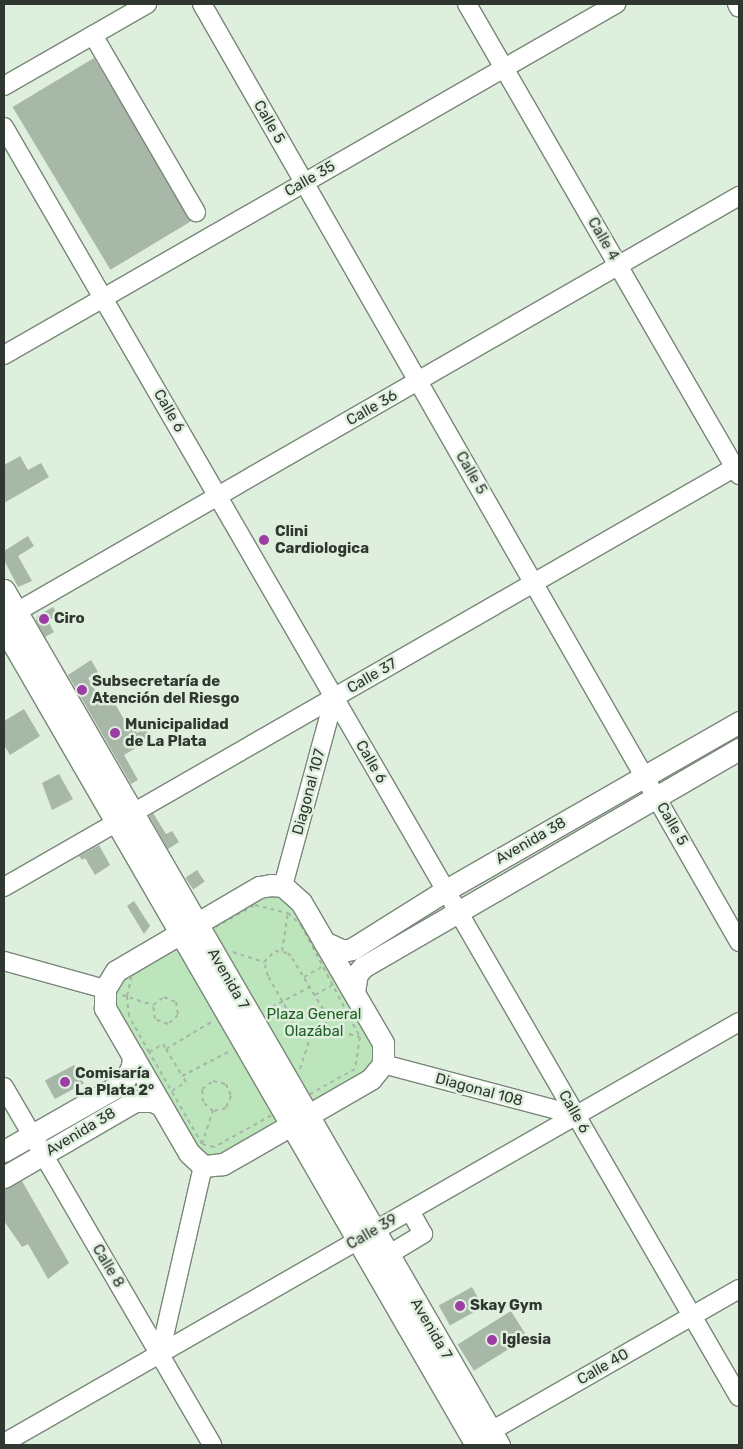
<!DOCTYPE html>
<meta charset="utf-8">
<style>
body{margin:0}
#map{position:relative;width:743px;height:1449px;overflow:hidden;background:#dfefde;font-family:Rubik,sans-serif}
div>[style]{position:absolute}
[style*='--x']{left:calc(var(--x)*1px);top:calc(var(--y)*1px);width:calc(var(--w)*1px);rotate:calc(var(--a)*1deg)}
.green>*{inset:0;background:#bce5bc}
.building>*{inset:0;background:#a8b8a8;transform-origin:0 0}
.path>*{height:2px;margin-top:-1px;transform-origin:0;background:repeating-linear-gradient(90deg,#a7b4a6 0 4px,transparent 0 8px)}
.roads{filter:drop-shadow(1px 0 #788778) drop-shadow(-1px 0 #788778) drop-shadow(0 1px #788778) drop-shadow(0 -1px #788778)}
.minor>*{height:18px;margin:-9px;padding:0 9px;transform-origin:9px;border-radius:9px;background:#fff}
.major>*{height:21px;margin:-10.5px;padding:0 10.5px;transform-origin:10.5px;border-radius:10.5px;background:#fff}
.dots>*{width:14px;height:14px;translate:-50% -50%;box-sizing:border-box;border:2px solid #dfefde;border-radius:50%}
span{translate:-50% -50%;white-space:nowrap;text-align:center;line-height:1.15;-webkit-text-stroke:5px #dfefde;paint-order:stroke}
.street-label{font-size:15px;color:#303630}
.poi-label{font-size:15px;color:#303630;font-weight:700}
.left{translate:0 -50%;text-align:left}
.park-label{font-size:15px;color:#206025}
.frame{position:absolute;inset:0;border:5px solid #303630;pointer-events:none}
</style>
<div id="map">
<div class="green">
<i style="clip-path:polygon(264px 888px,293px 896px,379px 1043px,372px 1070px,320px 1102px,304px 1097px,210px 933px,214px 918px)"></i>
<i style="clip-path:polygon(167px 944px,183px 949px,277px 1113px,276px 1122px,221px 1157px,196px 1154px,111px 1006px,120px 971px)"></i>
</div>
<div class="building">
<i style="left:94px;top:58px;width:190px;height:95px;rotate:59deg"></i>
<i style="clip-path:polygon(20px 456px,28px 470px,41px 463px,49px 477px,4px 503px,4px 465px)"></i>
<i style="clip-path:polygon(28px 536px,34px 546px,18px 556px,32px 581px,18px 587px,4px 560px,4px 551px)"></i>
<i style="clip-path:polygon(53px 607px,58px 615px,48px 621px,54px 632px,45px 637px,36px 621px,37px 616px)"></i>
<i style="clip-path:polygon(91px 660px,98px 672px,88px 678px,102px 702px,111px 697px,125px 721px,129px 719px,137px 733px,145px 728px,151px 739px,124px 755px,138px 780px,131px 784px,68px 675px)"></i>
<i style="clip-path:polygon(24px 709px,40px 736px,10px 755px,4px 745px,4px 721px)"></i>
<i style="clip-path:polygon(59px 774px,73px 799px,52px 810px,42px 783px)"></i>
<i style="clip-path:polygon(153px 813px,166px 834px,172px 831px,179px 842px,168px 849px,149px 816px)"></i>
<i style="clip-path:polygon(99px 845px,110px 865px,95px 875px,85px 858px,82px 860px,79px 856px)"></i>
<i style="left:197px;top:870px;width:14px;height:14px;rotate:56deg"></i>
<i style="clip-path:polygon(134px 901px,150px 926px,144px 934px,127px 906px)"></i>
<i style="left:74px;top:1065px;width:21px;height:33px;rotate:62deg"></i>
<i style="clip-path:polygon(22px 1181px,69px 1263px,48px 1279px,28px 1244px,22px 1247px,4px 1221px,4px 1190px)"></i>
<i style="left:472px;top:1287px;width:23px;height:38px;rotate:61deg"></i>
<i style="left:511px;top:1311px;width:31px;height:63px;rotate:58deg"></i>
</div>
<div class="path">
<i style="--x:255;--y:905;--w:34;--a:14"></i>
<i style="--x:288;--y:913;--w:18;--a:43"></i>
<i style="--x:301;--y:925;--w:127;--a:62.2"></i>
<i style="--x:360;--y:1037;--w:32;--a:99"></i>
<i style="--x:355;--y:1069;--w:161;--a:151"></i>
<i style="--x:214;--y:1147;--w:12;--a:-166"></i>
<i style="--x:202;--y:1144;--w:106;--a:-119.9"></i>
<i style="--x:149;--y:1052;--w:41;--a:-119.1"></i>
<i style="--x:129;--y:1016;--w:20;--a:-96"></i>
<i style="--x:127;--y:996;--w:23;--a:-77"></i>
<i style="--x:132;--y:974;--w:141;--a:-29.3"></i>
<i style="--x:275;--y:951;--w:13;--a:9"></i>
<i style="--x:288;--y:953;--w:6;--a:51"></i>
<i style="--x:292;--y:958;--w:66;--a:58.7"></i>
<i style="--x:326;--y:1014;--w:14;--a:90"></i>
<i style="--x:326;--y:1028;--w:10;--a:135"></i>
<i style="--x:319;--y:1035;--w:9;--a:167"></i>
<i style="--x:310;--y:1037;--w:14;--a:-146"></i>
<i style="--x:298;--y:1029;--w:61;--a:-119.5"></i>
<i style="--x:268;--y:976;--w:15;--a:-106"></i>
<i style="--x:264;--y:962;--w:16;--a:-45"></i>
<i style="--x:282;--y:951;--w:38;--a:-81"></i>
<i style="--x:233;--y:952;--w:33;--a:18"></i>
<i style="--x:304;--y:977;--w:20;--a:-30"></i>
<i style="--x:122;--y:995;--w:33;--a:18"></i>
<i style="--x:315;--y:995;--w:20;--a:-30"></i>
<i style="--x:164;--y:997;--w:13;--a:23"></i>
<i style="--x:176;--y:1002;--w:13;--a:81"></i>
<i style="--x:178;--y:1015;--w:13;--a:138"></i>
<i style="--x:168;--y:1024;--w:14;--a:-159"></i>
<i style="--x:155;--y:1019;--w:14;--a:-98"></i>
<i style="--x:153;--y:1005;--w:14;--a:-36"></i>
<i style="--x:265;--y:1011;--w:50;--a:-28.6"></i>
<i style="--x:326;--y:1028;--w:35;--a:15"></i>
<i style="--x:166;--y:1049;--w:31;--a:59"></i>
<i style="--x:149;--y:1052;--w:16;--a:-30"></i>
<i style="--x:163;--y:1044;--w:6;--a:59"></i>
<i style="--x:166;--y:1049;--w:55;--a:-30.8"></i>
<i style="--x:300;--y:1069;--w:33;--a:-72"></i>
<i style="--x:213;--y:1081;--w:13;--a:13"></i>
<i style="--x:226;--y:1084;--w:13;--a:67"></i>
<i style="--x:231;--y:1096;--w:13;--a:113"></i>
<i style="--x:226;--y:1108;--w:13;--a:167"></i>
<i style="--x:213;--y:1111;--w:13;--a:-138"></i>
<i style="--x:203;--y:1102;--w:13;--a:-94"></i>
<i style="--x:202;--y:1089;--w:14;--a:-36"></i>
<i style="--x:172;--y:1091;--w:17;--a:-33"></i>
<i style="--x:186;--y:1082;--w:7;--a:-124"></i>
<i style="--x:182;--y:1076;--w:54;--a:-27.5"></i>
<i style="--x:202;--y:1144;--w:35;--a:-72"></i>
</div>
<div class="roads">
<div class="minor">
<i style="--x:202;--y:4;--w:1081;--a:60.21"></i>
<i style="--x:467;--y:4;--w:544;--a:59.99"></i>
<i style="--x:737;--y:4;--w:4;--a:63"></i>
<i style="--x:93;--y:35;--w:205;--a:59.8"></i>
<i style="--x:4;--y:86;--w:165;--a:-29.8"></i>
<i style="--x:4;--y:127;--w:1467;--a:59.94"></i>
<i style="--x:4;--y:355;--w:706;--a:-29.84"></i>
<i style="--x:6;--y:618;--w:846;--a:-29.93"></i>
<i style="--x:283;--y:886;--w:195;--a:-74.8"></i>
<i style="--x:4;--y:887;--w:848;--a:-29.86"></i>
<i style="--x:4;--y:961;--w:105;--a:15.5"></i>
<i style="--x:383;--y:1064;--w:200;--a:14.8"></i>
<i style="--x:4;--y:1087;--w:414;--a:59.8"></i>
<i style="--x:388;--y:1255;--w:41;--a:-31"></i>
<i style="--x:423;--y:1234;--w:26;--a:-119"></i>
<i style="--x:160;--y:1354;--w:193;--a:-77.1"></i>
<i style="--x:479;--y:1438;--w:300;--a:-29.8"></i>
<i style="--x:4;--y:1443;--w:847;--a:-29.8"></i>
</div>
<div class="major">
<i style="--x:4;--y:590;--w:988;--a:59.93"></i>
<i style="--x:4;--y:628;--w:944;--a:59.98"></i>
<i style="--x:271;--y:885;--w:12;--a:5"></i>
<i style="--x:283;--y:886;--w:24;--a:42"></i>
<i style="--x:301;--y:902;--w:163;--a:59.8"></i>
<i style="--x:383;--y:1043;--w:21;--a:90"></i>
<i style="--x:383;--y:1064;--w:19;--a:129"></i>
<i style="--x:371;--y:1079;--w:171;--a:150.1"></i>
<i style="--x:223;--y:1164;--w:20;--a:174"></i>
<i style="--x:203;--y:1166;--w:19;--a:-137"></i>
<i style="--x:189;--y:1153;--w:168;--a:-120.1"></i>
<i style="--x:105;--y:1008;--w:19;--a:-90"></i>
<i style="--x:105;--y:989;--w:21;--a:-59"></i>
<i style="--x:116;--y:971;--w:166;--a:-30.4"></i>
<i style="--x:259;--y:887;--w:12;--a:-9"></i>
<i style="--x:324;--y:942;--w:21;--a:25"></i>
<i style="--x:343;--y:951;--w:9;--a:-13"></i>
<i style="--x:352;--y:949;--w:111;--a:-32.1"></i>
<i style="--x:446;--y:890;--w:338;--a:-29.8"></i>
<i style="--x:354;--y:992;--w:18;--a:-81"></i>
<i style="--x:357;--y:974;--w:9;--a:-49"></i>
<i style="--x:363;--y:967;--w:435;--a:-30.1"></i>
<i style="--x:4;--y:1151;--w:137;--a:-29.7"></i>
<i style="--x:123;--y:1083;--w:18;--a:-61"></i>
<i style="--x:132;--y:1067;--w:11;--a:-85"></i>
<i style="--x:4;--y:1177;--w:151;--a:-30.1"></i>
<i style="--x:135;--y:1101;--w:17;--a:0"></i>
<i style="--x:152;--y:1101;--w:10;--a:24"></i>
</div>
</div>
<div class="dots">
<i style="left:264px;top:540px;background:#9c3ca4"></i>
<i style="left:44px;top:619px;background:#9c3ca4"></i>
<i style="left:82px;top:690px;background:#9c3ca4"></i>
<i style="left:115px;top:733px;background:#9c3ca4"></i>
<i style="left:65px;top:1082px;background:#9c3ca4"></i>
<i style="left:460px;top:1306px;background:#9c3ca4"></i>
<i style="left:492px;top:1340px;background:#9c3ca4"></i>
</div>
<div class="street-label">
<span style="left:269px;top:122px;rotate:60deg">Calle 5</span>
<span style="left:310px;top:179px;rotate:-30deg">Calle 35</span>
<span style="left:603px;top:239px;rotate:60deg">Calle 4</span>
<span style="left:372px;top:408px;rotate:-30deg">Calle 36</span>
<span style="left:169px;top:411px;rotate:60deg">Calle 6</span>
<span style="left:471px;top:473px;rotate:60deg">Calle 5</span>
<span style="left:372px;top:676px;rotate:-30deg">Calle 37</span>
<span style="left:371px;top:762px;rotate:60deg">Calle 6</span>
<span style="left:309px;top:792px;rotate:-75deg">Diagonal 107</span>
<span style="left:672px;top:824px;rotate:60deg">Calle 5</span>
<span style="left:531px;top:841px;rotate:-30deg">Avenida 38</span>
<span style="left:228px;top:979px;rotate:60deg">Avenida 7</span>
<span style="left:479px;top:1090px;rotate:15deg">Diagonal 108</span>
<span style="left:574px;top:1112px;rotate:60deg">Calle 6</span>
<span style="left:81px;top:1132px;rotate:-31deg">Avenida 38</span>
<span style="left:372px;top:1232px;rotate:-30deg">Calle 39</span>
<span style="left:108px;top:1266px;rotate:59deg">Calle 8</span>
<span style="left:431px;top:1329px;rotate:60deg">Avenida 7</span>
<span style="left:603px;top:1367px;rotate:-30deg">Calle 40</span>
</div>
<div class="poi-label">
<span class="left" style="left:275px;top:540px">Clini<br>Cardiologica</span>
<span class="left" style="left:54px;top:619px">Ciro</span>
<span class="left" style="left:92px;top:690px">Subsecretaría de<br>Atención del Riesgo</span>
<span class="left" style="left:125px;top:733px">Municipalidad<br>de La Plata</span>
<span class="left" style="left:75px;top:1082px">Comisaría<br>La Plata 2°</span>
<span class="left" style="left:470px;top:1306px">Skay Gym</span>
<span class="left" style="left:502px;top:1340px">Iglesia</span>
</div>
<div class="park-label">
<span style="left:314px;top:1023px">Plaza General<br>Olazábal</span>
</div>
<div class="frame"></div>
</div>
